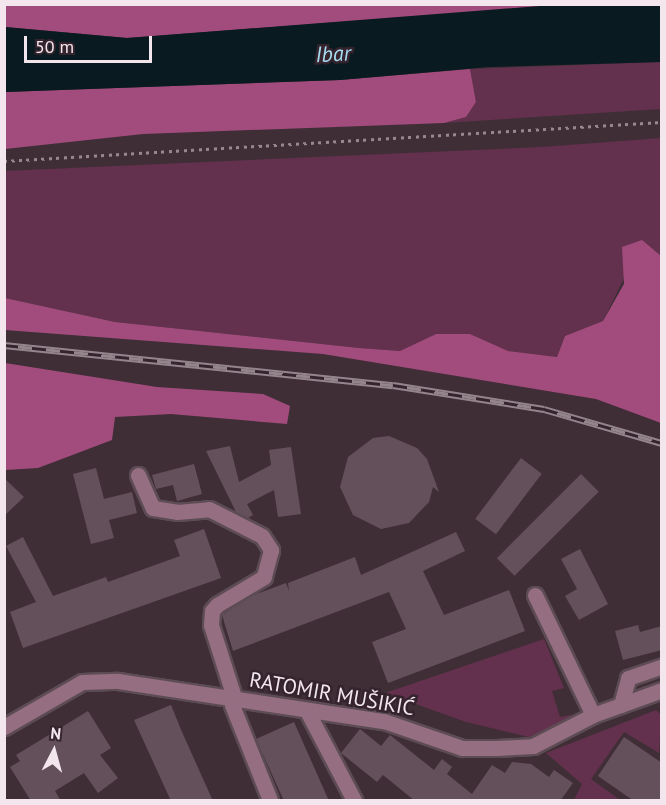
<!DOCTYPE html>
<meta charset="utf-8">
<style>
body{margin:0}
#map{position:relative;width:666px;height:805px;overflow:hidden;background:#402e37;font-family:"PT Sans",sans-serif}
div>[style]{position:absolute}
[style*='--x']{left:calc(var(--x)*1px);top:calc(var(--y)*1px);width:calc(var(--w)*1px);rotate:calc(var(--a)*1deg)}
.green>*{inset:0;background:#63314d}
.forest>*{inset:0;background:#a24c7d}
.water>*{inset:0;background:#091a20}
.building>*{inset:0;background:#64505a;transform-origin:0 0}
.path>*{height:3px;margin-top:-1.5px;transform-origin:0;background:repeating-linear-gradient(90deg,#97888f 0 3px,transparent 0 7.5px)}
.roads{filter:drop-shadow(2px 0 #5d4c54) drop-shadow(-2px 0 #5d4c54) drop-shadow(0 2px #5d4c54) drop-shadow(0 -2px #5d4c54)}
.minor>*{height:15px;margin:-7.5px;padding:0 7.5px;transform-origin:7.5px;border-radius:7.5px;background:#956e82}
.rail>*{height:7px;margin-top:-3.5px;transform-origin:0;background:repeating-linear-gradient(90deg,#35242d 0 14px,#94858d 0 28px);box-sizing:border-box;border-block:2px solid #94858d}
span{translate:-50% -50%;white-space:nowrap;text-align:center;line-height:1.15;-webkit-text-stroke:5px #35242d;paint-order:stroke}
.street-label{font-size:21px;color:#f3e7ed}
.water-label{font-size:22px;color:#a6ddf1;font-style:italic}
.frame{position:absolute;inset:0;border:6px solid #f3e7ed;pointer-events:none}
.north{position:absolute;left:24px;top:721px;width:60px;height:60px;-webkit-text-stroke:4px #35242d;paint-order:stroke;rotate:6deg;font-size:16px;font-weight:700;line-height:24px;text-align:center;color:#f3e7ed}
.north::after{content:'';display:block;margin:auto;width:21px;height:27px;background:#f3e7ed;clip-path:polygon(50% 0,100% 100%,50% 72%,0 100%)}
.scale{position:absolute;left:24px;top:36px;width:128px;height:27px;box-sizing:border-box;border:3px solid #f3e7ed;border-top:0;padding-left:8px;font-size:18px;line-height:21px;white-space:nowrap;color:#f3e7ed;-webkit-text-stroke:4px #35242d;paint-order:stroke}
</style>
<div id="map">
<div class="green">
<i style="clip-path:polygon(661px 62px,661px 109px,444px 123px,466px 117px,476px 102px,470px 69px)"></i>
<i style="clip-path:polygon(661px 138px,661px 256px,642px 241px,603px 321px,565px 336px,557px 357px,507px 351px,470px 334px,436px 334px,400px 351px,359px 348px,115px 322px,5px 298px,4px 171px,542px 147px)"></i>
<i style="clip-path:polygon(544px 639px,564px 688px,552px 691px,560px 717px,572px 715px,575px 718px,529px 737px,466px 722px,385px 693px)"></i>
<i style="clip-path:polygon(656px 710px,661px 715px,659px 753px,624px 732px,591px 779px,620px 800px,574px 800px,582px 784px,546px 753px)"></i>
</div>
<div class="forest">
<i style="clip-path:polygon(4px 5px,565px 5px,127px 38px,5px 27px)"></i>
<i style="clip-path:polygon(470px 69px,476px 102px,466px 117px,444px 123px,143px 134px,5px 149px,5px 92px,340px 80px)"></i>
<i style="clip-path:polygon(642px 240px,661px 256px,661px 423px,596px 399px,323px 354px,5px 330px,5px 298px,115px 322px,359px 348px,400px 351px,436px 334px,470px 334px,508px 351px,557px 357px,565px 336px,603px 321px,624px 284px,622px 247px)"></i>
<i style="clip-path:polygon(5px 363px,157px 387px,263px 394px,290px 406px,287px 424px,171px 414px,115px 417px,112px 440px,38px 468px,5px 470px)"></i>
</div>
<div class="water">
<i style="clip-path:polygon(565px 4px,661px 5px,661px 62px,489px 67px,340px 80px,5px 92px,5px 27px,127px 38px)"></i>
</div>
<div class="building">
<i style="clip-path:polygon(389px 436px,417px 448px,427px 459px,439px 492px,433px 487px,429px 502px,409px 523px,381px 529px,353px 515px,340px 487px,348px 457px,373px 438px)"></i>
<i style="clip-path:polygon(230px 446px,239px 482px,271px 465px,269px 450px,291px 447px,301px 514px,278px 517px,274px 490px,247px 504px,253px 515px,248px 518px,236px 512px,206px 451px)"></i>
<i style="left:521px;top:458px;width:26px;height:76px;rotate:37deg"></i>
<i style="clip-path:polygon(194px 464px,202px 494px,177px 501px,173px 485px,156px 489px,152px 475px)"></i>
<i style="clip-path:polygon(96px 468px,104px 499px,132px 492px,137px 513px,109px 520px,114px 538px,91px 544px,73px 474px)"></i>
<i style="left:581px;top:474px;width:25px;height:119px;rotate:45deg"></i>
<i style="clip-path:polygon(4px 478px,24px 497px,4px 516px)"></i>
<i style="clip-path:polygon(204px 529px,221px 578px,23px 648px,10px 612px,36px 602px,6px 546px,23px 537px,53px 596px,106px 577px,108px 582px,180px 556px,174px 540px)"></i>
<i style="clip-path:polygon(456px 532px,465px 551px,423px 571px,444px 615px,509px 590px,525px 631px,388px 683px,372px 642px,406px 629px,389px 592px,233px 651px,222px 615px,249px 597px,286px 583px,289px 591px,288px 583px,355px 557px,361px 575px)"></i>
<i style="clip-path:polygon(580px 549px,608px 604px,579px 620px,565px 596px,577px 589px,561px 559px)"></i>
<i style="clip-path:polygon(638px 625px,640px 632px,662px 626px,662px 650px,623px 660px,615px 631px)"></i>
<i style="clip-path:polygon(171px 705px,182px 732px,213px 801px,171px 801px,134px 720px)"></i>
<i style="clip-path:polygon(88px 711px,111px 748px,100px 755px,118px 778px,98px 793px,84px 773px,55px 791px,61px 801px,31px 801px,10px 767px,20px 761px,16px 755px)"></i>
<i style="clip-path:polygon(294px 722px,329px 801px,284px 801px,256px 739px)"></i>
<i style="clip-path:polygon(360px 729px,381px 746px,390px 735px,434px 770px,442px 759px,452px 767px,447px 774px,472px 794px,492px 765px,505px 773px,512px 762px,531px 764px,549px 777px,554px 770px,573px 783px,560px 801px,415px 801px,383px 775px,377px 782px,341px 753px)"></i>
<i style="clip-path:polygon(624px 737px,662px 763px,662px 801px,634px 801px,598px 776px)"></i>
</div>
<div class="path">
<i style="--x:4;--y:161;--w:659;--a:-3.39"></i>
</div>
<div class="roads">
<div class="minor">
<i style="--x:138;--y:475;--w:36;--a:66"></i>
<i style="--x:153;--y:508;--w:24;--a:9"></i>
<i style="--x:177;--y:512;--w:32;--a:-5"></i>
<i style="--x:209;--y:509;--w:59;--a:27"></i>
<i style="--x:262;--y:536;--w:17;--a:57"></i>
<i style="--x:271;--y:550;--w:28;--a:105"></i>
<i style="--x:264;--y:577;--w:55;--a:149.2"></i>
<i style="--x:217;--y:605;--w:8;--a:130"></i>
<i style="--x:212;--y:611;--w:14;--a:94"></i>
<i style="--x:211;--y:625;--w:76;--a:72.3"></i>
<i style="--x:234;--y:697;--w:8;--a:104"></i>
<i style="--x:232;--y:705;--w:102;--a:68.2"></i>
<i style="--x:535;--y:595;--w:133;--a:64.2"></i>
<i style="--x:621;--y:705;--w:28;--a:-75"></i>
<i style="--x:628;--y:678;--w:36;--a:-19"></i>
<i style="--x:307;--y:711;--w:101;--a:62.2"></i>
<i style="--x:4;--y:727;--w:90;--a:-30"></i>
<i style="--x:82;--y:682;--w:36;--a:-2"></i>
<i style="--x:118;--y:681;--w:269;--a:8.6"></i>
<i style="--x:384;--y:721;--w:83;--a:19.1"></i>
<i style="--x:462;--y:748;--w:35;--a:0"></i>
<i style="--x:497;--y:748;--w:36;--a:-3"></i>
<i style="--x:533;--y:746;--w:68;--a:-27.3"></i>
<i style="--x:593;--y:715;--w:73;--a:-19.9"></i>
</div>
</div>
<div class="rail">
<i style="--x:4;--y:345;--w:391;--a:5.9"></i>
<i style="--x:393;--y:385;--w:153;--a:9"></i>
<i style="--x:544;--y:409;--w:123;--a:16.1"></i>
</div>
<div class="street-label">
<span style="left:332px;top:694px;rotate:10deg">RATOMIR MUŠIKIĆ</span>
</div>
<div class="water-label">
<span style="left:333px;top:54px;rotate:-3deg">Ibar</span>
</div>
<div class="frame"></div>
<div class="north">N</div>
<div class="scale">50 m</div>
</div>
